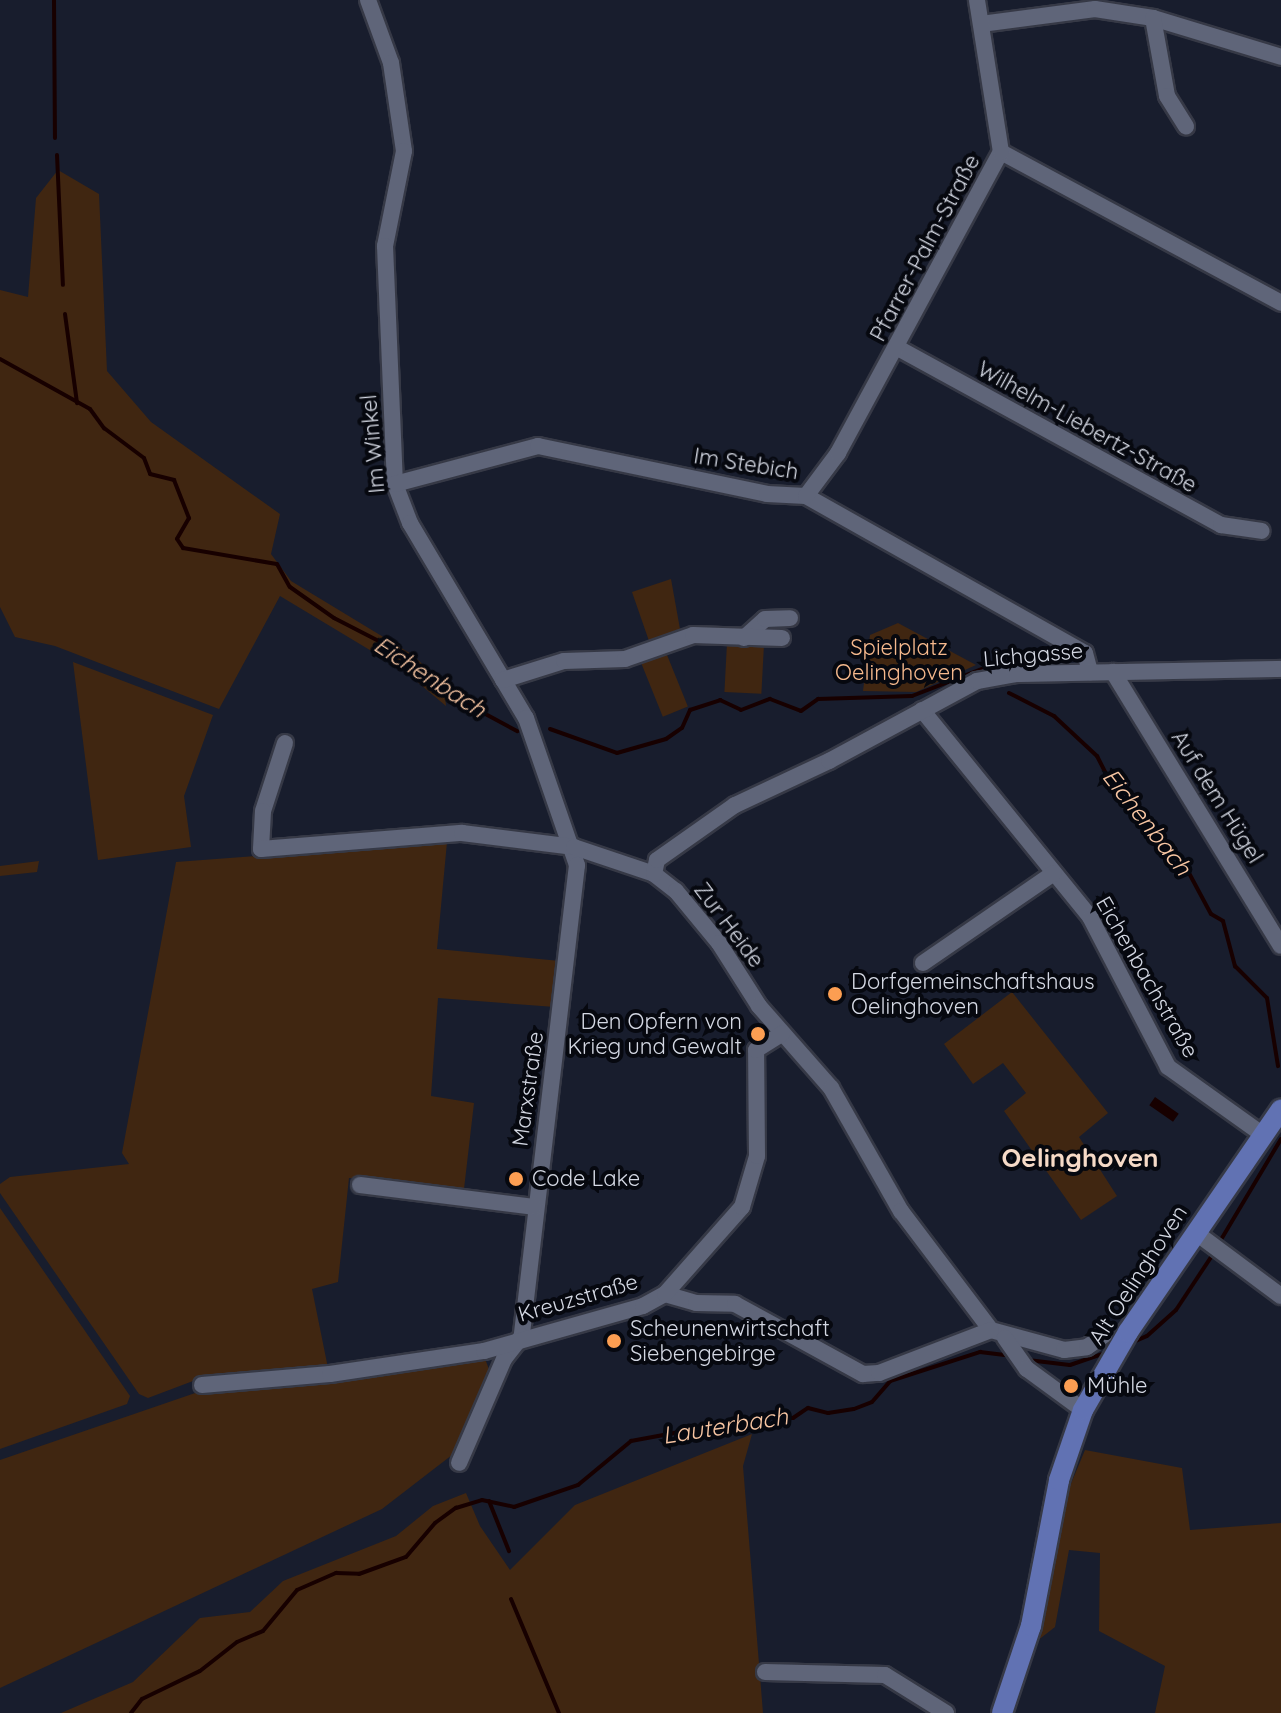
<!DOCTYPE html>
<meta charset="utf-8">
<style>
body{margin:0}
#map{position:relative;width:1281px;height:1713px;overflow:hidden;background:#181d2d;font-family:Quicksand,sans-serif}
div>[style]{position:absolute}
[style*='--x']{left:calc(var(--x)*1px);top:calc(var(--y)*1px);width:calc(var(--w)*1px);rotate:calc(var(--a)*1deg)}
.green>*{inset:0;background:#402611;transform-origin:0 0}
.water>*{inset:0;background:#170000;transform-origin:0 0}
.stream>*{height:4px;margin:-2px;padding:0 2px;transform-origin:2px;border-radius:2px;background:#170000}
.roads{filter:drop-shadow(2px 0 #363946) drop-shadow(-2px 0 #363946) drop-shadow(0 2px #363946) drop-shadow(0 -2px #363946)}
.minor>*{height:16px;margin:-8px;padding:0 8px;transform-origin:8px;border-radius:8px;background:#5f6579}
.major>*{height:20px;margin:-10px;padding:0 10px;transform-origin:10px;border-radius:10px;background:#6172b3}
.dots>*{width:22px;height:22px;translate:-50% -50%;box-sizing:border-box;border:4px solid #06080f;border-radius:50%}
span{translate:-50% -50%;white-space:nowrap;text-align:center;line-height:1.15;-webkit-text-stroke:8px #06080f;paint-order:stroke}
.street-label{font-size:22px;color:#d4d8e3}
.park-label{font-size:22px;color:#f6b98d}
.poi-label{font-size:22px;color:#d4d8e3}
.left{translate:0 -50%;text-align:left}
.right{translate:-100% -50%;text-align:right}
.water-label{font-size:24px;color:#f8c6a3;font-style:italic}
.quarter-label{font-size:26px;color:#f6dac7;font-weight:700}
</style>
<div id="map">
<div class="green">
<i style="clip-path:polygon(58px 170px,99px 194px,107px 371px,151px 422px,280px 514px,271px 554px,291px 581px,413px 655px,444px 685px,446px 706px,403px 670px,280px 596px,219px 709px,55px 646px,15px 637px,0 607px,0 290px,28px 297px,36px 198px)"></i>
<i style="clip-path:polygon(671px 579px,680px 629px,649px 641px,632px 592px)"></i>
<i style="clip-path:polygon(898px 623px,976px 665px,916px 692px,863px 691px,870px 635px)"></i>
<i style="left:727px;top:643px;width:37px;height:49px;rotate:3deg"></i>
<i style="left:665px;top:650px;width:61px;height:27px;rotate:68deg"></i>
<i style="clip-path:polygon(73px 662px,213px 715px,184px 796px,191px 847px,98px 860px)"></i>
<i style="clip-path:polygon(447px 842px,437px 949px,560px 961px,555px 1007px,438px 998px,431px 1096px,474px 1103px,464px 1189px,349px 1178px,338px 1282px,312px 1289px,329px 1373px,193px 1381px,148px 1398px,139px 1394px,0 1193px,0 1184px,10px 1177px,129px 1164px,122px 1153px,176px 862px)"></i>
<i style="clip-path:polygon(39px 861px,37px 872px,0 876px,0 866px)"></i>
<i style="clip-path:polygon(1012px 992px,1108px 1113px,1079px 1137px,1117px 1196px,1081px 1220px,1004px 1111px,1026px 1093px,1003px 1063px,973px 1084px,944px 1044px)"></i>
<i style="clip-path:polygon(0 1208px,130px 1396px,127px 1404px,0 1449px)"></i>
<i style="clip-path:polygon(484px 1356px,490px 1372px,452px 1455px,382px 1509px,0 1688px,0 1460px,204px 1390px)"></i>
<i style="clip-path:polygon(752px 1434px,743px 1466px,763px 1713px,61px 1713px,133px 1682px,200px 1618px,250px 1612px,283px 1581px,396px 1536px,433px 1506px,466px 1493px,480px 1526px,510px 1570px,575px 1505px)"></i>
<i style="clip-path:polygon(1085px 1450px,1182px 1468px,1190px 1530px,1281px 1523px,1281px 1713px,1155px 1713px,1165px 1666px,1099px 1631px,1100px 1553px,1069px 1550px,1055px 1627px,1037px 1641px,1070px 1486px)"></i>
</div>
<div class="water">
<i style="left:1155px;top:1097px;width:29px;height:10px;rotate:35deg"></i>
</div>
<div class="stream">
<i style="--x:54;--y:0;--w:138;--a:89.6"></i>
<i style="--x:57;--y:155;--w:130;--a:87.4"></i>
<i style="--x:65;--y:314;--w:90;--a:82.3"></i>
<i style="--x:0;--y:359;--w:103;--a:29.1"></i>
<i style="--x:90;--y:409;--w:24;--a:54"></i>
<i style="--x:104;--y:428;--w:50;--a:36.9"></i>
<i style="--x:144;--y:458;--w:17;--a:69"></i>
<i style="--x:150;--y:474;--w:25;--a:14"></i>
<i style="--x:174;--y:480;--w:41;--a:68.5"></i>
<i style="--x:189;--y:518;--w:24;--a:120"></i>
<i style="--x:177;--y:539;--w:11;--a:56"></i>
<i style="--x:183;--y:548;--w:95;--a:9.7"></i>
<i style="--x:277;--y:564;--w:26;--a:61"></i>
<i style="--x:290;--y:587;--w:54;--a:35.2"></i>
<i style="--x:334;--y:618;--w:83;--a:27.2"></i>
<i style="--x:408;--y:656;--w:13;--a:67"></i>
<i style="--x:413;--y:668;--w:33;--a:39"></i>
<i style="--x:439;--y:689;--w:89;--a:28.3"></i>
<i style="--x:1009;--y:693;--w:51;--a:27.1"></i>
<i style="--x:1054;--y:716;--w:59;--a:42.9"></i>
<i style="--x:1097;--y:756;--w:35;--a:63"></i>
<i style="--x:1113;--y:787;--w:100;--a:46.6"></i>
<i style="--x:1182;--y:860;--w:61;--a:61.8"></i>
<i style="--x:1211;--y:914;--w:14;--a:30"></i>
<i style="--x:1223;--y:921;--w:47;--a:75.1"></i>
<i style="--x:1235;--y:966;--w:45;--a:45"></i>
<i style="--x:1267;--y:998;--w:69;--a:80.8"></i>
<i style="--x:550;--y:729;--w:71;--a:19.7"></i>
<i style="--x:617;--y:753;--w:51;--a:-15.9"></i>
<i style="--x:666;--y:739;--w:19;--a:-35"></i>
<i style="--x:682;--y:728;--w:20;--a:-66"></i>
<i style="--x:690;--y:710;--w:32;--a:-18"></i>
<i style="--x:720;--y:700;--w:23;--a:25"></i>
<i style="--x:741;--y:710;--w:31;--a:-21"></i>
<i style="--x:770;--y:699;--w:33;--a:21"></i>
<i style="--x:801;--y:711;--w:21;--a:-35"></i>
<i style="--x:818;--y:699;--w:94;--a:-1.8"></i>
<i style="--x:912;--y:696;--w:80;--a:-21.1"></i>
<i style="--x:1219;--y:1243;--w:121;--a:-59.2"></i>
<i style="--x:1131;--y:1343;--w:17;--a:-24"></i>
<i style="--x:1147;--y:1336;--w:39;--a:-42"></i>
<i style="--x:1176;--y:1310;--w:71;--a:-56.5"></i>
<i style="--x:1028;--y:1360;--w:42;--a:6.8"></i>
<i style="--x:1070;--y:1365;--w:40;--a:-18.9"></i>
<i style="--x:489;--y:1501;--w:54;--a:68.2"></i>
<i style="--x:511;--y:1599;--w:124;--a:67.2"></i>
<i style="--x:131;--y:1713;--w:18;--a:-52"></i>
<i style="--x:142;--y:1699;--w:64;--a:-25.8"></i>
<i style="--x:200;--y:1671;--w:47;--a:-38.1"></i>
<i style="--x:237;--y:1642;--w:28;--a:-23"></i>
<i style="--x:263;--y:1631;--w:53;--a:-50.3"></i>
<i style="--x:297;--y:1590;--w:43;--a:-23.6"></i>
<i style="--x:336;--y:1573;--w:23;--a:2"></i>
<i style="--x:359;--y:1574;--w:50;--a:-19.9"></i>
<i style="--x:406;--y:1557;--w:45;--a:-49.5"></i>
<i style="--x:435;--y:1523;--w:26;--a:-36"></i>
<i style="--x:456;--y:1508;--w:27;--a:-17"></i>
<i style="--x:482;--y:1500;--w:33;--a:12"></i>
<i style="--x:514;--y:1507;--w:68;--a:-19"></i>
<i style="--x:578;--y:1485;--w:69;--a:-39.7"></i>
<i style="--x:631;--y:1441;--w:137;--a:-10.5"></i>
<i style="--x:766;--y:1416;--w:27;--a:4"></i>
<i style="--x:793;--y:1418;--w:18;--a:-34"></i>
<i style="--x:808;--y:1408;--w:21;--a:14"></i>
<i style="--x:828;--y:1413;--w:26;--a:-9"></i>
<i style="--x:854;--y:1409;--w:19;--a:-21"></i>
<i style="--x:872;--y:1402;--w:28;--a:-49"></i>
<i style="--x:890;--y:1381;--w:95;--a:-17.9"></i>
<i style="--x:980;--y:1352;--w:31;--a:7"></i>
</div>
<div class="roads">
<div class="minor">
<i style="--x:368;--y:0;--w:67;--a:69.9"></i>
<i style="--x:391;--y:63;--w:89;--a:81.6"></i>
<i style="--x:404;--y:151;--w:97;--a:101.3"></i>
<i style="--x:385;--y:246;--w:238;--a:87.6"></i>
<i style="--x:395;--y:484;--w:42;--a:69"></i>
<i style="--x:410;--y:523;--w:227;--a:59.3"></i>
<i style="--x:526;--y:718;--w:156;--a:70.9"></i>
<i style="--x:577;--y:865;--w:474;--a:96.7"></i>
<i style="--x:522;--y:1336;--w:29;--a:128"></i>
<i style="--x:504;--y:1359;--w:113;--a:113.4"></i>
<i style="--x:1153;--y:18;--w:134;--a:16.9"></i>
<i style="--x:981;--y:24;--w:115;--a:-7.5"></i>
<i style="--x:1095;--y:9;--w:59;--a:8.8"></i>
<i style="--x:1153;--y:18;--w:79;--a:79.8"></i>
<i style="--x:1167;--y:96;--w:36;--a:58"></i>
<i style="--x:1001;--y:152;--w:318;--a:28.3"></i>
<i style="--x:896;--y:347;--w:371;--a:28.7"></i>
<i style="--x:1221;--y:525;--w:41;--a:8.3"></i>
<i style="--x:395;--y:484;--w:148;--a:-14.9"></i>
<i style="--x:538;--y:446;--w:234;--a:11.8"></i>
<i style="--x:767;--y:494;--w:39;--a:3"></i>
<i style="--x:806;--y:496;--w:320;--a:29.4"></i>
<i style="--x:1085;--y:653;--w:20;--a:75"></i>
<i style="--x:806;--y:496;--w:54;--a:-53.3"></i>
<i style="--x:838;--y:453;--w:342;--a:-61.6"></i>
<i style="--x:1001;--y:152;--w:154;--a:-99"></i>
<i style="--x:744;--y:638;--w:28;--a:-42"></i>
<i style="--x:765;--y:619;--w:25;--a:-2"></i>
<i style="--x:1113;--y:672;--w:321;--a:58.5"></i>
<i style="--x:503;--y:680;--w:64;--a:-17.3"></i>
<i style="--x:564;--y:661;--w:61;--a:-1.9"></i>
<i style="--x:625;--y:659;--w:72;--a:-19.4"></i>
<i style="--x:693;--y:635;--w:89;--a:1.9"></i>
<i style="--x:922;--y:710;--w:267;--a:50.9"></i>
<i style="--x:1090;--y:917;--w:169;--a:62.5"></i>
<i style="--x:1168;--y:1067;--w:115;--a:35.5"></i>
<i style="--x:285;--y:743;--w:71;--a:107.9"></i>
<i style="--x:263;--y:811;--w:38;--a:93"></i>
<i style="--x:261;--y:849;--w:202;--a:-4.6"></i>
<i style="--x:462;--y:833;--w:113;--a:7.1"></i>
<i style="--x:574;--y:847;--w:84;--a:18.6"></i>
<i style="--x:654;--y:874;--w:28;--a:38"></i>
<i style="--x:676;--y:891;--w:67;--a:50.4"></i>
<i style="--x:719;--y:943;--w:75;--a:57.6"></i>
<i style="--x:759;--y:1006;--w:109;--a:48.7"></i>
<i style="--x:831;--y:1088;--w:142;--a:60.4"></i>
<i style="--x:901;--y:1211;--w:149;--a:52.9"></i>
<i style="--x:991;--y:1330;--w:76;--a:15.3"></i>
<i style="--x:1064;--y:1350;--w:23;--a:-7"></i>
<i style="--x:1087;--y:1347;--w:21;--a:-35"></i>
<i style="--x:654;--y:874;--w:14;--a:-78"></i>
<i style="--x:657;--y:860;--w:95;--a:-35.2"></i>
<i style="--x:735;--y:805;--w:104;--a:-25.1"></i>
<i style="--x:829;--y:761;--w:168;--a:-28.4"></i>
<i style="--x:977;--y:681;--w:39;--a:-10"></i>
<i style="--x:1015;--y:674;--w:266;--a:-1.1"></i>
<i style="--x:923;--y:963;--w:159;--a:-34.5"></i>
<i style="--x:360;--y:1185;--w:175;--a:7.2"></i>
<i style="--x:1195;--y:1232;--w:107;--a:36.7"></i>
<i style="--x:665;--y:1294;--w:32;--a:16"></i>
<i style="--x:696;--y:1303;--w:39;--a:1"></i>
<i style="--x:735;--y:1304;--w:146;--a:28.7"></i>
<i style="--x:863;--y:1374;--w:16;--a:-4"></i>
<i style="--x:879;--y:1373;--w:120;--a:-21"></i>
<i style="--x:1005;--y:1338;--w:38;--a:55"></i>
<i style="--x:1027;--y:1369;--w:69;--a:36.2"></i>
<i style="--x:202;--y:1385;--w:128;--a:-4.9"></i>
<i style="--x:330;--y:1374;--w:156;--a:-8.5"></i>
<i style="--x:484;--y:1351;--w:165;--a:-15.8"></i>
<i style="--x:643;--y:1306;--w:25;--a:-29"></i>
<i style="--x:665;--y:1294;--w:116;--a:-48.5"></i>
<i style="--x:742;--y:1207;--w:53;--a:-73.6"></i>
<i style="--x:757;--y:1156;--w:106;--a:-90.5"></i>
<i style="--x:756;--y:1050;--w:31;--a:-32"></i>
<i style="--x:765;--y:1672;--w:120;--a:1.4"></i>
<i style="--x:885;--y:1675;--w:72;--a:31.9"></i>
</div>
<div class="major">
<i style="--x:1002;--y:1713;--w:92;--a:-71.6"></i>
<i style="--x:1031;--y:1626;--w:149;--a:-79.1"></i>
<i style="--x:1059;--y:1480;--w:74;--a:-71.1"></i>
<i style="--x:1083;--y:1410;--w:90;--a:-60"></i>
<i style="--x:1128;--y:1332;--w:270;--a:-55.5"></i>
</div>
</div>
<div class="dots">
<i style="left:835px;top:994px;background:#fc9e52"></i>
<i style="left:758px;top:1034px;background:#fc9e52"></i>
<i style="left:516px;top:1179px;background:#fc9e52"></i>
<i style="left:614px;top:1341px;background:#fc9e52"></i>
<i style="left:1071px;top:1386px;background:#fc9e52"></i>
</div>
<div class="street-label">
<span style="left:925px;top:248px;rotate:-62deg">Pfarrer-Palm-Straße</span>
<span style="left:1087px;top:427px;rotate:29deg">Wilhelm-Liebertz-Straße</span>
<span style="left:373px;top:444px;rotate:-95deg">Im Winkel</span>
<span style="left:746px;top:464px;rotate:9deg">Im Stebich</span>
<span style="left:1033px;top:655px;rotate:-5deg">Lichgasse</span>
<span style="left:1217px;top:797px;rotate:58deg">Auf dem Hügel</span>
<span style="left:729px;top:925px;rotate:53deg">Zur Heide</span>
<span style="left:1147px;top:977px;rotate:60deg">Eichenbachstraße</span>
<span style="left:528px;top:1089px;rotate:-82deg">Marxstraße</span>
<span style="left:1138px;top:1275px;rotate:-57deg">Alt Oelinghoven</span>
<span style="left:578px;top:1298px;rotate:-16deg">Kreuzstraße</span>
</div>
<div class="park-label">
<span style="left:899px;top:660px">Spielplatz<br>Oelinghoven</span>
</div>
<div class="poi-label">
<span class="left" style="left:851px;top:994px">Dorfgemeinschaftshaus<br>Oelinghoven</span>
<span class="right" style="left:742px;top:1034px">Den Opfern von<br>Krieg und Gewalt</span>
<span class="left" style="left:532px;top:1179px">Code Lake</span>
<span class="left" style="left:630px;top:1341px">Scheunenwirtschaft<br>Siebengebirge</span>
<span class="left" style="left:1087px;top:1386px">Mühle</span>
</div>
<div class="water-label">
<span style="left:430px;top:677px;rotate:33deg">Eichenbach</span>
<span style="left:1147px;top:822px;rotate:52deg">Eichenbach</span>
<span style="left:725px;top:1426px;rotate:-9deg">Lauterbach</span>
</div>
<div class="quarter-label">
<span style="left:1080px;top:1158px">Oelinghoven</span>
</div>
</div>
